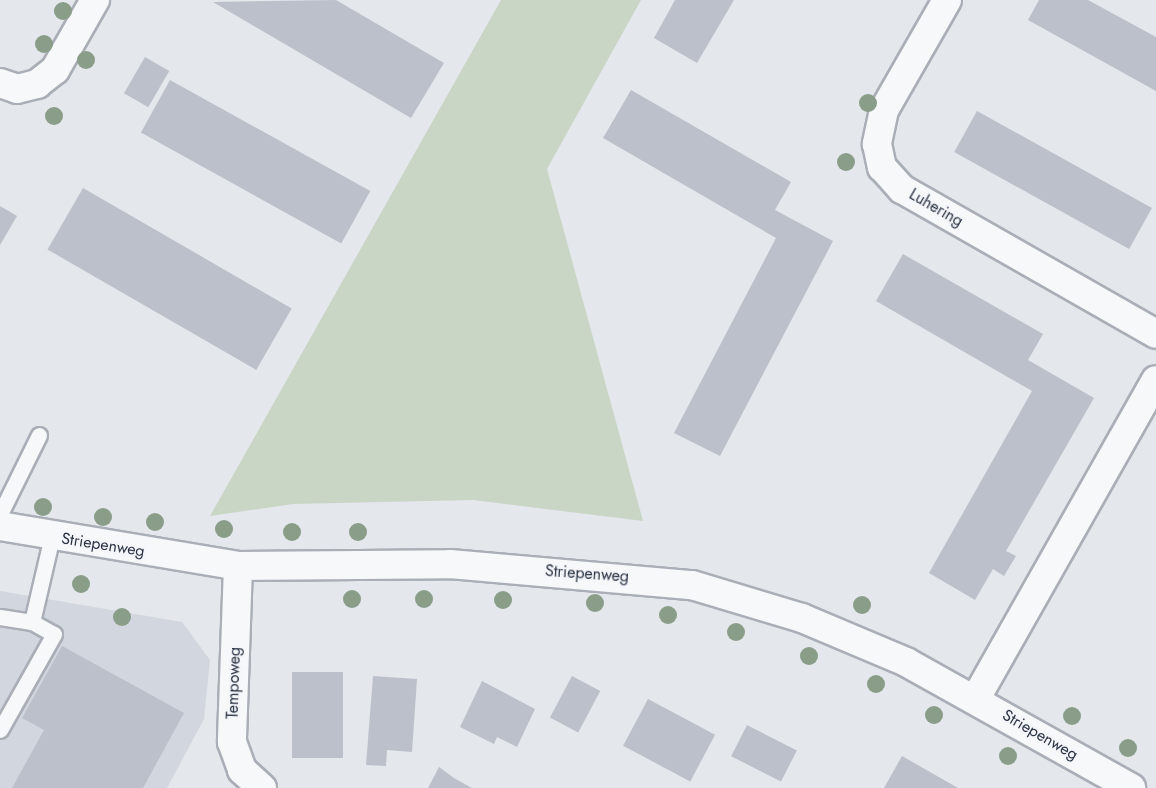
<!DOCTYPE html>
<style>
body{margin:0}
#map{position:relative;width:1156px;height:788px;overflow:hidden;background:#e4e7ec;font-family:Jost,sans-serif}
div>[style]{position:absolute}
[style*='--x']{left:calc(var(--x)*1px);top:calc(var(--y)*1px);width:calc(var(--w)*1px);rotate:calc(var(--a)*1deg)}
.built>*{inset:0;background:#d2d6de}
.green>*{inset:0;background:#c9d6c5}
.building>*{inset:0;background:#bbc0ca;transform-origin:0 0}
.roads{filter:drop-shadow(2px 0 #a9aeb7) drop-shadow(-2px 0 #a9aeb7) drop-shadow(0 2px #a9aeb7) drop-shadow(0 -2px #a9aeb7)}
.service>*{height:15px;margin:-7.5px;padding:0 7.5px;transform-origin:7.5px;border-radius:7.5px;background:#f7f8fa}
.minor>*{height:28px;margin:-14px;padding:0 14px;transform-origin:14px;border-radius:14px;background:#f7f8fa}
.trees>*{width:18px;height:18px;margin:-9px;border-radius:50%;background:#899d89}
span{translate:-50% -50%;white-space:nowrap;text-align:center;line-height:1.15;-webkit-text-stroke:4.5px #f4f6f9;paint-order:stroke}
.street-label{font-size:16px;color:#2b3445}
</style>
<div id="map">
<div class="built">
<i style="clip-path:polygon(0 591px,182px 622px,210px 660px,204px 719px,167px 788px,0 788px)"></i>
</div>
<div class="green">
<i style="clip-path:polygon(501px 0,641px 0,547px 169px,643px 521px,473px 500px,293px 504px,210px 516px)"></i>
</div>
<div class="building">
<i style="clip-path:polygon(336px 0,444px 63px,411px 118px,213px 2px)"></i>
<i style="clip-path:polygon(675px 0,734px 0,697px 63px,654px 38px)"></i>
<i style="clip-path:polygon(1039px 0,1088px 0,1156px 37px,1156px 91px,1028px 20px)"></i>
<i style="left:145px;top:57px;width:28px;height:42px;rotate:30deg"></i>
<i style="left:170px;top:80px;width:229px;height:60px;rotate:29deg"></i>
<i style="clip-path:polygon(631px 90px,791px 182px,775px 210px,833px 241px,720px 456px,674px 433px,776px 238px,603px 138px)"></i>
<i style="left:977px;top:111px;width:200px;height:47px;rotate:29deg"></i>
<i style="left:83px;top:188px;width:241px;height:71px;rotate:30deg"></i>
<i style="clip-path:polygon(0 206px,17px 216px,0 245px)"></i>
<i style="clip-path:polygon(903px 254px,1043px 334px,1028px 360px,1094px 398px,1006px 551px,1016px 556px,1004px 576px,993px 569px,975px 600px,929px 573px,1032px 391px,876px 301px)"></i>
<i style="clip-path:polygon(62px 646px,184px 713px,143px 788px,12px 788px,44px 730px,22px 718px)"></i>
<i style="left:292px;top:672px;width:51px;height:86px"></i>
<i style="clip-path:polygon(373px 676px,417px 679px,412px 752px,387px 750px,386px 766px,366px 765px)"></i>
<i style="left:572px;top:676px;width:32px;height:47px;rotate:28deg"></i>
<i style="clip-path:polygon(482px 681px,535px 709px,517px 747px,497px 737px,494px 744px,460px 727px)"></i>
<i style="left:648px;top:699px;width:76px;height:53px;rotate:28deg"></i>
<i style="left:747px;top:725px;width:56px;height:35px;rotate:27deg"></i>
<i style="clip-path:polygon(902px 756px,958px 788px,884px 788px)"></i>
<i style="clip-path:polygon(439px 767px,454px 778px,472px 788px,428px 788px)"></i>
</div>
<div class="roads">
<div class="service">
<i style="--x:0;--y:514;--w:88;--a:-63.7"></i>
<i style="--x:0;--y:617;--w:32;--a:9"></i>
<i style="--x:32;--y:622;--w:25;--a:29"></i>
<i style="--x:54;--y:634;--w:110;--a:119.4"></i>
<i style="--x:32;--y:622;--w:88;--a:-76.9"></i>
</div>
<div class="minor">
<i style="--x:947;--y:0;--w:127;--a:119.8"></i>
<i style="--x:884;--y:110;--w:35;--a:102"></i>
<i style="--x:877;--y:144;--w:24;--a:78"></i>
<i style="--x:882;--y:167;--w:30;--a:48"></i>
<i style="--x:902;--y:189;--w:292;--a:29.7"></i>
<i style="--x:0;--y:83;--w:18;--a:19"></i>
<i style="--x:17;--y:89;--w:21;--a:-14"></i>
<i style="--x:37;--y:84;--w:23;--a:-38"></i>
<i style="--x:55;--y:70;--w:81;--a:-60.3"></i>
<i style="--x:0;--y:526;--w:241;--a:9.5"></i>
<i style="--x:238;--y:566;--w:212;--a:-0.5"></i>
<i style="--x:450;--y:564;--w:243;--a:5"></i>
<i style="--x:692;--y:585;--w:115;--a:16.7"></i>
<i style="--x:802;--y:618;--w:113;--a:22.9"></i>
<i style="--x:906;--y:662;--w:258;--a:29.2"></i>
<i style="--x:238;--y:566;--w:176;--a:92"></i>
<i style="--x:232;--y:742;--w:30;--a:70"></i>
<i style="--x:242;--y:770;--w:27;--a:42"></i>
<i style="--x:976;--y:698;--w:365;--a:-60.5"></i>
</div>
</div>
<div class="trees">
<i style="left:63px;top:11px"></i>
<i style="left:44px;top:44px"></i>
<i style="left:86px;top:60px"></i>
<i style="left:868px;top:103px"></i>
<i style="left:54px;top:116px"></i>
<i style="left:846px;top:162px"></i>
<i style="left:43px;top:507px"></i>
<i style="left:103px;top:517px"></i>
<i style="left:155px;top:522px"></i>
<i style="left:224px;top:529px"></i>
<i style="left:292px;top:532px"></i>
<i style="left:358px;top:532px"></i>
<i style="left:81px;top:584px"></i>
<i style="left:352px;top:599px"></i>
<i style="left:424px;top:599px"></i>
<i style="left:503px;top:600px"></i>
<i style="left:595px;top:603px"></i>
<i style="left:862px;top:605px"></i>
<i style="left:668px;top:615px"></i>
<i style="left:122px;top:617px"></i>
<i style="left:736px;top:632px"></i>
<i style="left:809px;top:656px"></i>
<i style="left:876px;top:684px"></i>
<i style="left:934px;top:715px"></i>
<i style="left:1072px;top:716px"></i>
<i style="left:1128px;top:748px"></i>
<i style="left:1008px;top:756px"></i>
</div>
<div class="street-label">
<span style="left:936px;top:208px;rotate:30deg">Luhering</span>
<span style="left:103px;top:545px;rotate:9deg">Striepenweg</span>
<span style="left:587px;top:574px;rotate:4deg">Striepenweg</span>
<span style="left:234px;top:683px;rotate:-88deg">Tempoweg</span>
<span style="left:1040px;top:735px;rotate:30deg">Striepenweg</span>
</div>
</div>
